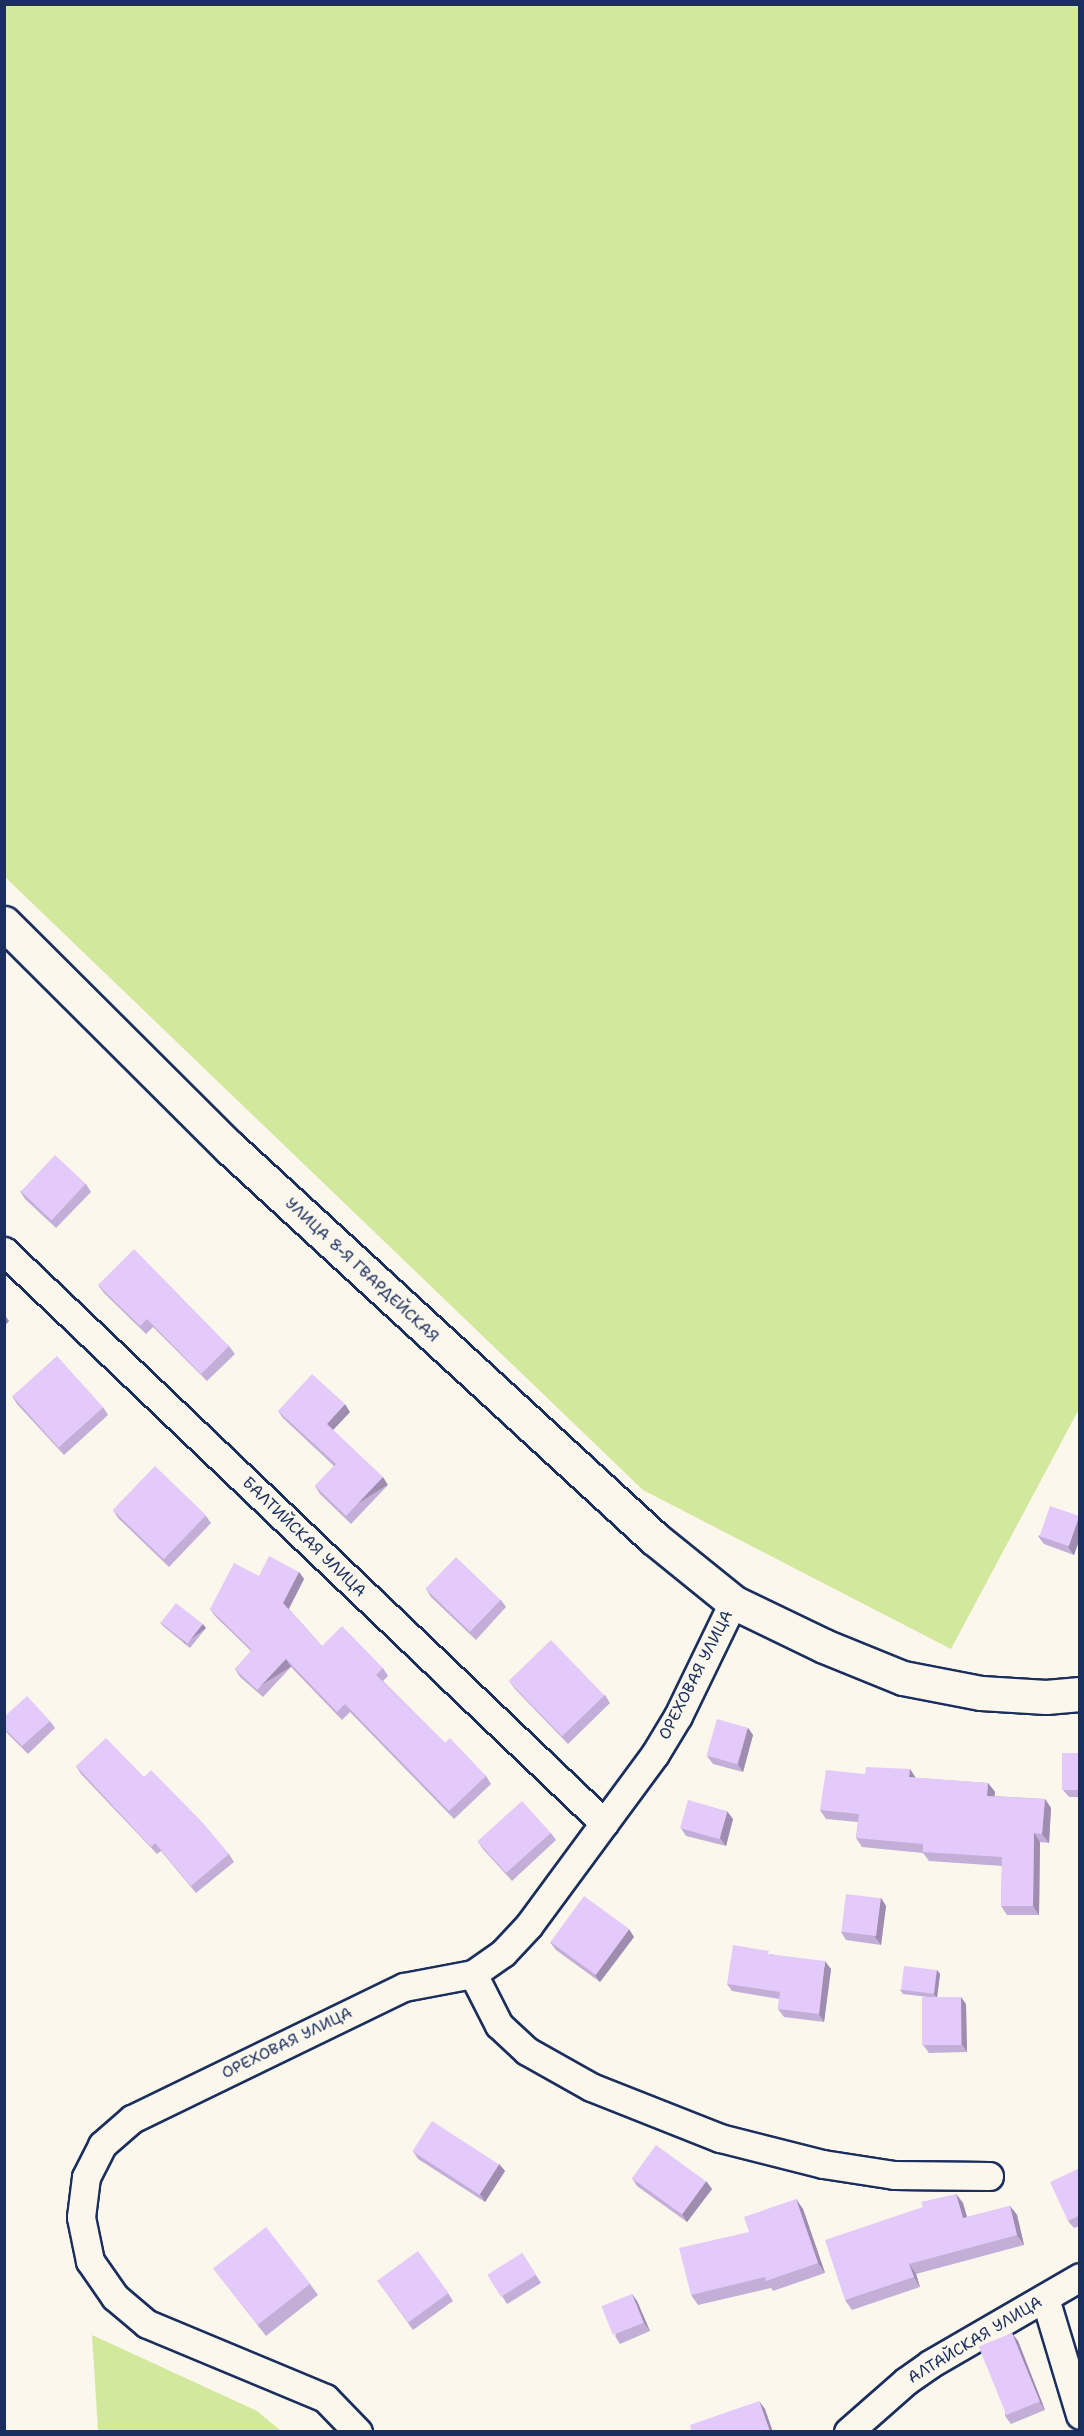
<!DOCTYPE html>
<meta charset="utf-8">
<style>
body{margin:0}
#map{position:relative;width:1084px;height:2436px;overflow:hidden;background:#fbf7ec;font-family:"Shantell Sans",sans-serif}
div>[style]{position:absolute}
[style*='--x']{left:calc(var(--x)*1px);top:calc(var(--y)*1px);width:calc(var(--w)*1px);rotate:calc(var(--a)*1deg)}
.green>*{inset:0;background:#d2e89d}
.roads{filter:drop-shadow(2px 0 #1b2f5e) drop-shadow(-2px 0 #1b2f5e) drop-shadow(0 2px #1b2f5e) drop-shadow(0 -2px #1b2f5e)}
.minor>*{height:27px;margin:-13.5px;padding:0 13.5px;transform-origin:13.5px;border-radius:13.5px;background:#fbf7ec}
.tertiary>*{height:33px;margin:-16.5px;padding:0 16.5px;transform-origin:16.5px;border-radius:16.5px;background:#fbf7ec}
.wall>*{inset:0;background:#c3aed7}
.shaded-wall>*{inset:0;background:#9f8daf;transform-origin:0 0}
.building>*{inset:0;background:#e3cafa;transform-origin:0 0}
span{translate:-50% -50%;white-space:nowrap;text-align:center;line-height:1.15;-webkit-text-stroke:4.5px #fbf7ec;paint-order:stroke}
.street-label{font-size:16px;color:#1b2f5e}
.frame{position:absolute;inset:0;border:6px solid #1b2f5e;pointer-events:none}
</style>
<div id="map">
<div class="green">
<i style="clip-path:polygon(4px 5px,1079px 5px,1079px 1409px,951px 1649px,643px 1490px,5px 877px)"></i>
<i style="clip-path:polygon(92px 2335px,257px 2411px,281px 2431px,98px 2431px)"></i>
</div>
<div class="roads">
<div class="minor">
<i style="--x:4;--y:1251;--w:829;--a:43.63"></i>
<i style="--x:473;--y:1974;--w:57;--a:63"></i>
<i style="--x:499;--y:2025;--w:38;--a:43"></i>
<i style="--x:527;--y:2051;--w:73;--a:29.4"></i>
<i style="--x:591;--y:2087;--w:139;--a:21.6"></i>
<i style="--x:720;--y:2138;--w:106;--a:14.2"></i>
<i style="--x:823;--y:2164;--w:72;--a:8.8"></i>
<i style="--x:894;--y:2175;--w:95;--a:0.6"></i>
<i style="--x:1045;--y:2298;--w:122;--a:73.3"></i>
<i style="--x:358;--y:2432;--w:47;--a:-134.1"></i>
<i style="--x:325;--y:2398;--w:193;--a:-157.4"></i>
<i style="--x:147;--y:2324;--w:42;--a:-139.8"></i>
<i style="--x:115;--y:2297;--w:44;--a:-124.8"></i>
<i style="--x:90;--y:2261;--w:45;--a:-101.6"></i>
<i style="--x:81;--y:2217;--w:40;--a:-82.9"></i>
<i style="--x:86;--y:2177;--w:36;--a:-63"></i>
<i style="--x:102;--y:2145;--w:40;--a:-41"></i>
<i style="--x:132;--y:2119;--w:302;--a:-25.9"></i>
<i style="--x:404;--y:1987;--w:70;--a:-10.7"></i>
<i style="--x:473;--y:1974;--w:37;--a:-35"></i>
<i style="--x:503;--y:1953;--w:38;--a:-47"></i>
<i style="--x:529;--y:1925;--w:212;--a:-53.6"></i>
<i style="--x:655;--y:1754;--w:44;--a:-58.8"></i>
<i style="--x:678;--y:1716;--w:127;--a:-64.2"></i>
<i style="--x:848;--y:2432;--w:77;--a:-41.3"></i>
<i style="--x:906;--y:2381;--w:29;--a:-35"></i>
<i style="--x:930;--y:2364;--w:173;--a:-30.1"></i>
</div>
<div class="tertiary">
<i style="--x:4;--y:923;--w:319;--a:44.9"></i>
<i style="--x:230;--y:1148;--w:576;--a:42.61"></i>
<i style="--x:654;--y:1538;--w:102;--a:39"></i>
<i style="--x:733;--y:1602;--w:101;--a:25.8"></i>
<i style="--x:824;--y:1646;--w:85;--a:22.1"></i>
<i style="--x:903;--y:1678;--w:79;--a:10.9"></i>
<i style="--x:981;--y:1693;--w:65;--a:3.5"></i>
<i style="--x:1046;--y:1697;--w:34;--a:-5"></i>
</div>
</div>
<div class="wall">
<i style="clip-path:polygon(86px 1184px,91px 1192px,56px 1228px,25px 1199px,20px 1191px)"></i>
<i style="clip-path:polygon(98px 1285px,229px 1346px,235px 1354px,207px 1381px,153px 1327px,146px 1334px,104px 1293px)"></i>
<i style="clip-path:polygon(12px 1396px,103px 1407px,108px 1415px,64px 1455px,17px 1404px)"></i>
<i style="clip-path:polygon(278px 1411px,350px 1412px,333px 1430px,388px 1485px,351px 1524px,320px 1494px,315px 1486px,334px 1466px,283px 1418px)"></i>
<i style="clip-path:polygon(113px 1510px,206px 1516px,211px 1523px,169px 1567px,118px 1518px)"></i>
<i style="clip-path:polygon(1079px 1516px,1080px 1538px,1074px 1555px,1044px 1544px,1038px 1536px)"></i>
<i style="clip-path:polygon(299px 1572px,304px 1579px,289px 1609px,322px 1646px,383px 1668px,388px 1676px,383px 1681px,445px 1743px,486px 1776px,491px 1784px,454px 1819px,350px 1712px,342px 1720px,291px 1667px,263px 1697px,240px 1677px,235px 1669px,251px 1651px,216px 1617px,210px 1609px,259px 1576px)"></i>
<i style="clip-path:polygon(426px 1589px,501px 1600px,506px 1607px,476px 1640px,431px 1597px)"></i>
<i style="clip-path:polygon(160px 1622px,206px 1628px,190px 1648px,163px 1626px)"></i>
<i style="clip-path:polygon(509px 1681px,605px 1695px,610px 1703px,568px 1744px,515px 1689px)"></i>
<i style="clip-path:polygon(4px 1717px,50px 1721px,55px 1728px,28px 1754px,4px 1730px)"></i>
<i style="clip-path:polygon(748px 1728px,753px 1735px,743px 1772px,713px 1764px,707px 1756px)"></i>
<i style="clip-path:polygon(1080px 1753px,1080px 1797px,1069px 1797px,1063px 1790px)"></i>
<i style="clip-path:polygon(76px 1766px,144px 1777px,229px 1854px,234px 1862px,196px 1893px,161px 1851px,157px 1854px,81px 1774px)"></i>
<i style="clip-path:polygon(910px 1769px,915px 1778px,988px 1783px,995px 1792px,994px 1796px,1045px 1799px,1051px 1808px,1049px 1843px,1040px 1842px,1039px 1915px,1007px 1915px,1001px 1906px,1002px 1866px,929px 1861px,923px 1853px,862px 1847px,856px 1838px,858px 1822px,826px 1819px,820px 1810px,865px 1774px)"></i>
<i style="clip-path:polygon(733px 1819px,726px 1846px,686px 1836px,681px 1828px)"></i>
<i style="clip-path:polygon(551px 1833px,556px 1840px,512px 1881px,483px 1849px,478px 1842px)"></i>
<i style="clip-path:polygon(881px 1898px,886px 1906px,881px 1945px,846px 1940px,841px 1932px)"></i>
<i style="clip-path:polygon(634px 1937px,600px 1982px,556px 1950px,550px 1942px)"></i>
<i style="clip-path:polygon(771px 1954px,831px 1969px,824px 2022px,784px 2017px,778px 2009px,779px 1999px,732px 1991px,727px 1984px)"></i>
<i style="clip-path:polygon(937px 1970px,940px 1974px,937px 1997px,966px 2004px,967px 2052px,929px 2053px,923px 2045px,928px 1997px,903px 1994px,900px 1990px)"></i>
<i style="clip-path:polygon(413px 2151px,499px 2164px,505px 2171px,485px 2202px,418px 2159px)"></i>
<i style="clip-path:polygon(1080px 2168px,1080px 2226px,1074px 2228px,1068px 2221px)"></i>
<i style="clip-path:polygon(632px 2178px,706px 2181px,712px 2189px,687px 2222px,637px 2186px)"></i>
<i style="clip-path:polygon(956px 2194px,963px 2203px,967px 2217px,1010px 2206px,1017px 2215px,1024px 2245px,916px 2274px,920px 2287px,852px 2310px,845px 2300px,923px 2207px)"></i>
<i style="clip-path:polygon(796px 2199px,803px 2209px,825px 2273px,773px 2291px,771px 2288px,698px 2305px,691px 2295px,749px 2232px)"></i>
<i style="clip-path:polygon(522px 2253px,541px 2283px,507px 2304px,502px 2296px)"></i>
<i style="clip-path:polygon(213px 2268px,310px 2284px,318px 2295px,266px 2336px)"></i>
<i style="clip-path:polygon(377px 2280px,448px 2293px,453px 2301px,413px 2330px)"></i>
<i style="clip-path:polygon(632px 2294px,637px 2301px,650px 2331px,620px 2344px,615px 2336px)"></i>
<i style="clip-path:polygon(1012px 2333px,1018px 2341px,1045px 2410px,1011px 2424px,1005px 2416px)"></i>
</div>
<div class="shaded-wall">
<i style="clip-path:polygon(4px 1314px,9px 1321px,4px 1327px)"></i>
<i style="clip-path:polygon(345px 1404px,350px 1412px,332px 1431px,327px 1424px)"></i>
<i style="left:383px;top:1477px;width:9px;height:54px;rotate:58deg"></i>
<i style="clip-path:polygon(1079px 1516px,1080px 1538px,1074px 1555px,1068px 1547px)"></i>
<i style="clip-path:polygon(299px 1572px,304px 1579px,288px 1610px,283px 1603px)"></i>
<i style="left:203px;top:1624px;width:5px;height:26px;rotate:53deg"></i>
<i style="left:286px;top:1659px;width:9px;height:42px;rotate:58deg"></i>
<i style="clip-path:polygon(748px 1728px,753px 1735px,743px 1772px,738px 1764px)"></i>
<i style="clip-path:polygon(910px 1769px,916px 1778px,909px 1777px)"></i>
<i style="clip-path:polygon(988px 1783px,995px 1792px,994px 1805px,987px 1796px)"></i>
<i style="clip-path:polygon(1045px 1799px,1051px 1808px,1049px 1843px,1042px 1834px)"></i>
<i style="clip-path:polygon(727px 1811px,733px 1819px,726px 1846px,720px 1838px)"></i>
<i style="clip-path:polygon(1034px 1833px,1040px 1842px,1039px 1915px,1033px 1906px)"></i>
<i style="clip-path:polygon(881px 1898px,886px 1906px,881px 1945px,875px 1937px)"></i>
<i style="clip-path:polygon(629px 1929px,634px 1937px,600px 1982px,595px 1975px)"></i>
<i style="clip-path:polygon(825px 1961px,831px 1969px,824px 2022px,819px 2014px)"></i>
<i style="clip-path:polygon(937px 1970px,940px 1974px,937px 1998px,934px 1994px)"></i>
<i style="clip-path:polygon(961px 1997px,966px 2004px,967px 2052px,962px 2044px)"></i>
<i style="clip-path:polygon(499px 2164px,505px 2171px,485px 2202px,480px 2194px)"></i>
<i style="clip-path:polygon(706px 2181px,712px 2189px,687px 2222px,682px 2214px)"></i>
<i style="clip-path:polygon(956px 2194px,963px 2203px,970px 2228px,963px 2218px)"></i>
<i style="clip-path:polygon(796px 2199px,803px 2209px,825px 2273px,818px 2263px)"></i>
<i style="clip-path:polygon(1010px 2206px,1017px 2215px,1024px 2245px,1017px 2235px)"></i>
<i style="clip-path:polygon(909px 2264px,916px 2274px,920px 2287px,914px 2277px)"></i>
<i style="clip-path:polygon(632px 2294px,637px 2301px,650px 2331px,644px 2323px)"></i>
<i style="clip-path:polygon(1012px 2333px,1018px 2341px,1045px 2410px,1040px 2402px)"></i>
<i style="clip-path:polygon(759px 2401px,765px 2409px,773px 2432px,770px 2432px)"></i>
</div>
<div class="building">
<i style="left:55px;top:1155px;width:42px;height:50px;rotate:43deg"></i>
<i style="clip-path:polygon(134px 1249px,229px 1346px,201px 1374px,147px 1319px,140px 1326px,98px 1285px)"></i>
<i style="left:57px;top:1356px;width:69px;height:60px;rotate:48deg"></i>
<i style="clip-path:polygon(312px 1374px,345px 1404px,327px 1424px,383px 1477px,346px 1516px,315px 1486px,336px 1464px,278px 1411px)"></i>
<i style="left:155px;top:1466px;width:71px;height:61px;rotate:44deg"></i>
<i style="left:1050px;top:1506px;width:31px;height:32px;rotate:19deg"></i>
<i style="clip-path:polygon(269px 1556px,299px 1572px,283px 1603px,322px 1646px,342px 1626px,383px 1668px,376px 1675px,445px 1743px,450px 1738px,486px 1776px,449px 1811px,345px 1704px,337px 1712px,286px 1659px,257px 1690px,235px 1669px,252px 1650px,210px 1609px,234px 1563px,259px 1576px)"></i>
<i style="left:456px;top:1557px;width:62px;height:44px;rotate:44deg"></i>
<i style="left:176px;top:1603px;width:34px;height:25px;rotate:38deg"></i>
<i style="left:551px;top:1640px;width:77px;height:59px;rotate:46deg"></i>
<i style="clip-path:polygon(27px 1696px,50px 1721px,22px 1746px,4px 1728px,4px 1717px)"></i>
<i style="left:717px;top:1719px;width:32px;height:38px;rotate:16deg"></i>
<i style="clip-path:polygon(106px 1738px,144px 1777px,151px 1770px,203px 1823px,229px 1854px,191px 1886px,155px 1843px,151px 1847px,76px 1766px)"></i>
<i style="left:1062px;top:1753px;width:18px;height:37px"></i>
<i style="clip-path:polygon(866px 1767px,910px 1769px,909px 1777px,988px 1783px,987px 1796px,1045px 1799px,1042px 1834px,1034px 1833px,1033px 1906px,1001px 1906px,1002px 1857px,923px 1852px,923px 1844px,856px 1838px,859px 1814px,820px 1810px,826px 1770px,865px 1774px)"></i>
<i style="left:688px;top:1800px;width:41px;height:29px;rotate:16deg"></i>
<i style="left:522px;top:1801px;width:43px;height:60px;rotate:48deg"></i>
<i style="left:846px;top:1894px;width:35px;height:38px;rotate:7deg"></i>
<i style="left:584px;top:1896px;width:56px;height:57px;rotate:36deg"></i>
<i style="clip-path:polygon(733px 1945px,769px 1951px,768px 1954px,825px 1961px,819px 2014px,778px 2009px,780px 1992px,727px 1984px)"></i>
<i style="left:904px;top:1966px;width:33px;height:24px;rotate:7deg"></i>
<i style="left:922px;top:1997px;width:39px;height:48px"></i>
<i style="left:432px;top:2121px;width:80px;height:36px;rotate:33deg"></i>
<i style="left:656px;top:2145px;width:62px;height:41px;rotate:36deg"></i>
<i style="clip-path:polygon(1080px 2168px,1080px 2215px,1068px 2221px,1050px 2182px)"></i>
<i style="clip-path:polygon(956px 2194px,963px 2218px,1010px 2206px,1017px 2235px,909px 2264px,914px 2277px,845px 2300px,825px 2240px,923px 2207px,921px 2202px)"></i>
<i style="clip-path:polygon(796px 2199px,818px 2263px,766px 2281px,765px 2277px,691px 2295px,679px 2248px,749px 2232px,744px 2217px)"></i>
<i style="left:266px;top:2227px;width:72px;height:67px;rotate:52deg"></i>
<i style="left:418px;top:2251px;width:52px;height:50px;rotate:54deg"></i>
<i style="left:522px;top:2253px;width:26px;height:41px;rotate:58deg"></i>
<i style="left:632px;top:2294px;width:31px;height:33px;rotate:68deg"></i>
<i style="left:1012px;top:2333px;width:74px;height:36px;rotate:68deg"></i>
<i style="clip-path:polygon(759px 2401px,770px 2432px,692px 2432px,690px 2425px)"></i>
</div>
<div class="street-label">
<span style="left:362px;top:1270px;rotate:43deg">УЛИЦА 8-Я ГВАРДЕЙСКАЯ</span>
<span style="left:304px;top:1537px;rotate:44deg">БАЛТИЙСКАЯ УЛИЦА</span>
<span style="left:696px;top:1675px;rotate:-63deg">ОРЕХОВАЯ УЛИЦА</span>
<span style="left:287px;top:2043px;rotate:-26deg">ОРЕХОВАЯ УЛИЦА</span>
<span style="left:975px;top:2340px;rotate:-31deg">АЛТАЙСКАЯ УЛИЦА</span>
</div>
<div class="frame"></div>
</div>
